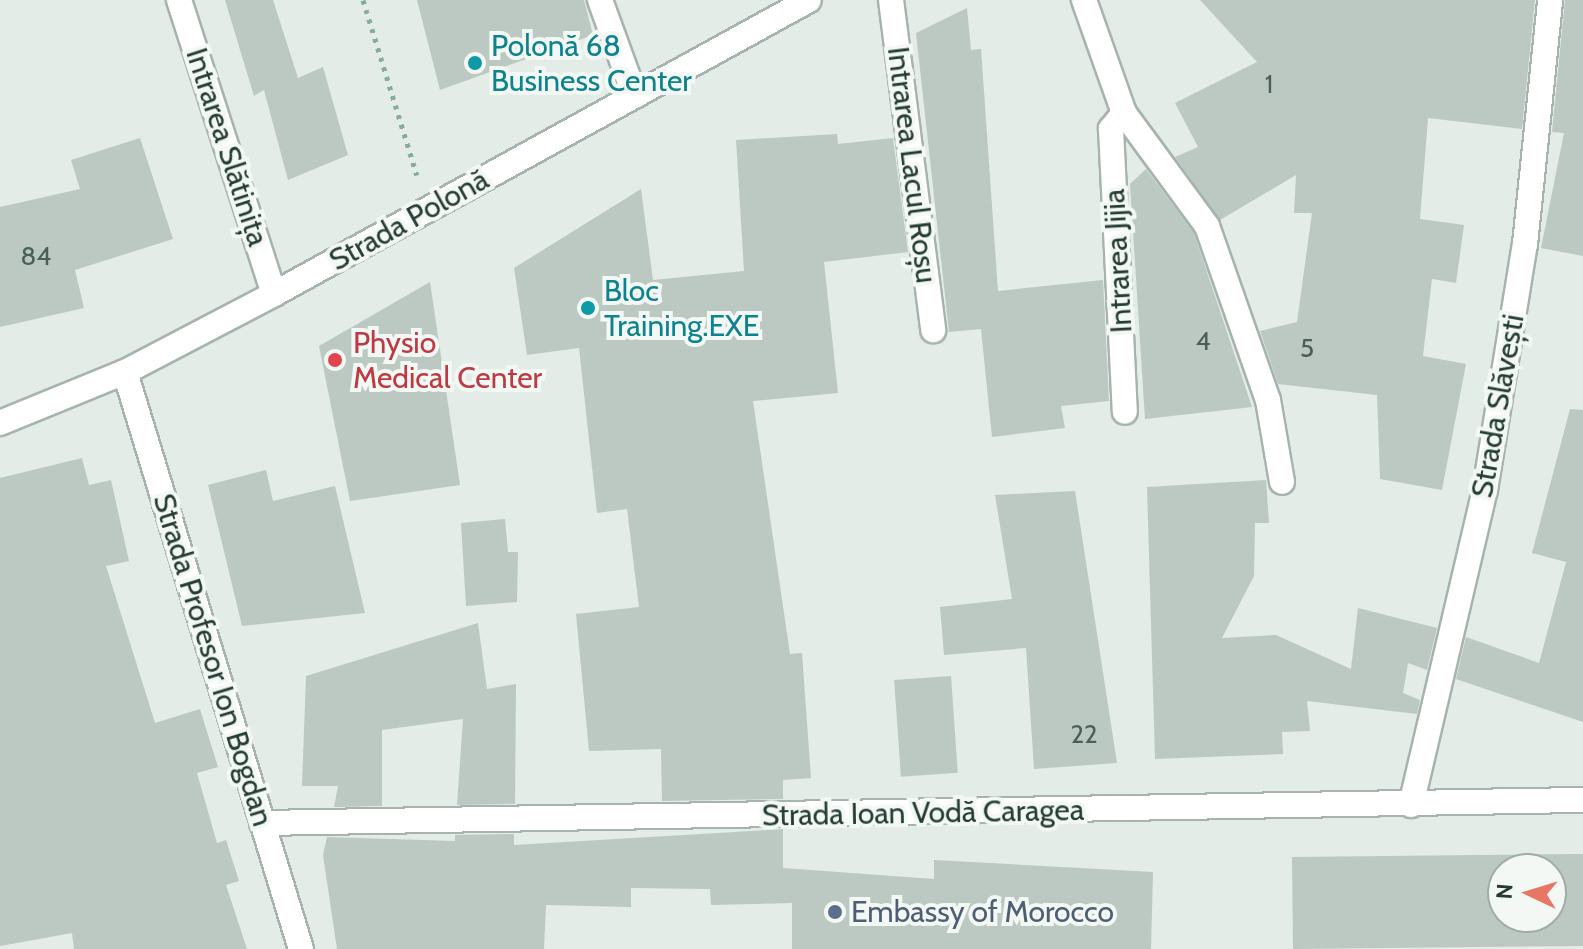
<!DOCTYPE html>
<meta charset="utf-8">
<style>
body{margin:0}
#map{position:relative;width:1583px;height:949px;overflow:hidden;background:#e3ece7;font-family:Cabin,sans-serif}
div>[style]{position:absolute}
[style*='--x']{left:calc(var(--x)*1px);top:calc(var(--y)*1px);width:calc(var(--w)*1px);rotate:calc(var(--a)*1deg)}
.building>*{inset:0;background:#bbc9c2;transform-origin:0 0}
.path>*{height:5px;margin-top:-2.5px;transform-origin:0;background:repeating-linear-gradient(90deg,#85ad9c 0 4px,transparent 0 10px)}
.roads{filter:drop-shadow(2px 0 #a6b4ad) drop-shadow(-2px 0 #a6b4ad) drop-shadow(0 2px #a6b4ad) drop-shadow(0 -2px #a6b4ad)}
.lane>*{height:24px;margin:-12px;padding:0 12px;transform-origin:12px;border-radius:12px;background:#fff}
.street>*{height:24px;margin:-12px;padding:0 12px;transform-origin:12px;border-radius:12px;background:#fff}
.secondary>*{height:24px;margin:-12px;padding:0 12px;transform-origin:12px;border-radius:12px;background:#fff}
.dots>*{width:22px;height:22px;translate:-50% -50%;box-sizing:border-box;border:4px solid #f3f8f5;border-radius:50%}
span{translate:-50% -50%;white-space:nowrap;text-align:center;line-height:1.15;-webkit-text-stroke:8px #f3f8f5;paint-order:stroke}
.number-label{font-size:26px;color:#4a5f57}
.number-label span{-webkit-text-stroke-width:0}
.culture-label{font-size:30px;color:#0d838f}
.left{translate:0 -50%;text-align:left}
.street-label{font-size:30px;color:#243c33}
.health-label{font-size:30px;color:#be3a42}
.service-label{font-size:30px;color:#4e5e75}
.north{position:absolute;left:1487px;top:853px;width:80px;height:80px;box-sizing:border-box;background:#f3f8f5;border:2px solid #a0ada7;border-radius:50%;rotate:274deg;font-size:22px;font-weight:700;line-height:32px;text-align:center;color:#243c33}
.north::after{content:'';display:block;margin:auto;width:28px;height:36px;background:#e87664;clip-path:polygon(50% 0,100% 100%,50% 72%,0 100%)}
</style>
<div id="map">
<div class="building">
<i style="clip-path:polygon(225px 0,273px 0,298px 78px,323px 67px,348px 155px,288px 180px,264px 90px,254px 96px)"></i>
<i style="clip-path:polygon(417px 0,584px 0,593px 35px,440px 90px)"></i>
<i style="clip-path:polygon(1200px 0,1535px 0,1522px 129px,1428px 118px,1420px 219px,1464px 225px,1456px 283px,1432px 279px,1423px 356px,1466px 364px,1442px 490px,1380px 479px,1377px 395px,1278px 384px,1260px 331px,1297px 322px,1312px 213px,1294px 213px,1296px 175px,1220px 220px,1175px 157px,1198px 147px,1175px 103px,1257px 62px)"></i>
<i style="clip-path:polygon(1565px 0,1583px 0,1583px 256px,1541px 248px,1564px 133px,1552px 132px)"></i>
<i style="clip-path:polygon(967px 8px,971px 50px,981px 49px,998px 291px,1103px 280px,1109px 401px,1061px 406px,1065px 428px,992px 437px,981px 329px,949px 332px,916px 33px)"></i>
<i style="clip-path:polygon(837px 134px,838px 144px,893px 138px,908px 252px,824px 262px,838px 393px,753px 401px,790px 654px,802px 653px,811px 778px,783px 780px,783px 799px,662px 801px,661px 749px,589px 751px,576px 614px,639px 607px,627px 509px,597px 513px,579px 348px,527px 355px,514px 268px,641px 189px,653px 280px,744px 271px,736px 140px)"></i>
<i style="clip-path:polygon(140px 138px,173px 239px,75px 270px,84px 308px,0 327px,0 207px,80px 189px,71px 160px)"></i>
<i style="clip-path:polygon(1146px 169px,1194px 233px,1252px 407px,1145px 419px,1130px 184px)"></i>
<i style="clip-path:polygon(430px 282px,460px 485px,350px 501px,319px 346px)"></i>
<i style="clip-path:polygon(1570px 409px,1583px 410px,1583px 722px,1456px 679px,1466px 637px,1539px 663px,1566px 562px,1532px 553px)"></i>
<i style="clip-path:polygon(82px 458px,89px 485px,111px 480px,129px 561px,106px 566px,155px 723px,200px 709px,218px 767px,197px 773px,217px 843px,226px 840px,239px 881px,226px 885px,247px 949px,74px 949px,72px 933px,0 946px,0 478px)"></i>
<i style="clip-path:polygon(266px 470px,273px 501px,335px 486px,365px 613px,242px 626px,208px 485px)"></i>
<i style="clip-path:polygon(1266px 480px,1269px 523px,1255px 523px,1254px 576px,1222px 638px,1276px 635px,1351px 669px,1358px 608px,1437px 628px,1427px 670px,1408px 663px,1403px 693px,1420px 700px,1417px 714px,1307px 701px,1310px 731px,1282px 732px,1283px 754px,1155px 759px,1147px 487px)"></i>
<i style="clip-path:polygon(1075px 491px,1117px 763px,1034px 769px,1026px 648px,944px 655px,940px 607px,1012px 599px,995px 495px)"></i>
<i style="clip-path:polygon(505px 519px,508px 552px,518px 552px,517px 602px,466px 606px,461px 523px)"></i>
<i style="clip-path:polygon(478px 623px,487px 689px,516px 684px,515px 804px,457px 805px,463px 719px,382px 730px,382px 806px,334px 807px,338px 786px,302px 786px,306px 676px)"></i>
<i style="left:951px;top:676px;width:97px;height:57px;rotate:86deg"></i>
<i style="clip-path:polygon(783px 829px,783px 868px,934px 879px,934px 860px,1153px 872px,1151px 949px,792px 949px,792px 903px,711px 905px,710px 889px,631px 888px,631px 907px,546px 905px,544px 949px,337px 949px,323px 855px,327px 837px,455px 841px,455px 835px,514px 834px,514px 845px)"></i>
<i style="clip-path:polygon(evenodd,1583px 854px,1583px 946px,1293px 949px,1292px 857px,1583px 854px,1503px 869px,1551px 869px,1551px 917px,1503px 917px,1503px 869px)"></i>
</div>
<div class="path">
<i style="--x:363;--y:0;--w:183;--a:72.9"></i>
</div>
<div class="roads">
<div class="lane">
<i style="--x:179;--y:0;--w:309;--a:72.1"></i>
<i style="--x:600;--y:0;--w:102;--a:70"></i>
<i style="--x:1084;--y:0;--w:120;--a:70.5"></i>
<i style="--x:1124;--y:113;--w:140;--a:53.7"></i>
<i style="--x:1207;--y:226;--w:184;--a:70.7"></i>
<i style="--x:1268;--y:400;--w:83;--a:80.3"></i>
<i style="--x:1124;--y:113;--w:21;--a:129"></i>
<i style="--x:1111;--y:129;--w:283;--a:87.2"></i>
</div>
<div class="street">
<i style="--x:891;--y:0;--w:333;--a:82.7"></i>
<i style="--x:125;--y:372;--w:603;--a:73.04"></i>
<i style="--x:1411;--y:805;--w:324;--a:-76.8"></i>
<i style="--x:1485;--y:490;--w:249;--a:-80.8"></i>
<i style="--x:1525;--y:244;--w:245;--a:-84.1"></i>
<i style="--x:262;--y:823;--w:1321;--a:-1"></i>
</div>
<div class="secondary">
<i style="--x:0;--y:423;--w:135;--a:-22.2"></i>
<i style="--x:125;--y:372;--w:168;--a:-27.6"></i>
<i style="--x:274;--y:294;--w:610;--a:-28.79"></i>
</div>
</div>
<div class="dots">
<i style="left:475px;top:63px;background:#0f9aa8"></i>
<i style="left:588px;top:308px;background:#0f9aa8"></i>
<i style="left:335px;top:360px;background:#e0444e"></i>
<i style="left:835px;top:912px;background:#5c6f8a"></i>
</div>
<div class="number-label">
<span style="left:1269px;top:85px">1</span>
<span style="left:36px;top:257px">84</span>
<span style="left:1203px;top:342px">4</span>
<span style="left:1307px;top:349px">5</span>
<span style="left:1084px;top:735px">22</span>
</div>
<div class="culture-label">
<span class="left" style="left:491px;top:63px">Polonă 68<br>Business Center</span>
<span class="left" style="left:604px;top:308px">Bloc<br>Training.EXE</span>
</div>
<div class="street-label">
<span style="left:227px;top:147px;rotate:72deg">Intrarea Slătinița</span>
<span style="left:912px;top:165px;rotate:83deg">Intrarea Lacul Roșu</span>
<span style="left:409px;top:220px;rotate:-29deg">Strada Polonă</span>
<span style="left:1118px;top:261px;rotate:-93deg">Intrarea Jijia</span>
<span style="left:1498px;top:406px;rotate:-80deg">Strada Slăvești</span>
<span style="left:213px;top:660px;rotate:73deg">Strada Profesor Ion Bogdan</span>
<span style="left:923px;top:813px;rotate:-1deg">Strada Ioan Vodă Caragea</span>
</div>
<div class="health-label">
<span class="left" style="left:353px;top:360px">Physio<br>Medical Center</span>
</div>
<div class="service-label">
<span class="left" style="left:851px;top:912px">Embassy of Morocco</span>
</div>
<div class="north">N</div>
</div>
